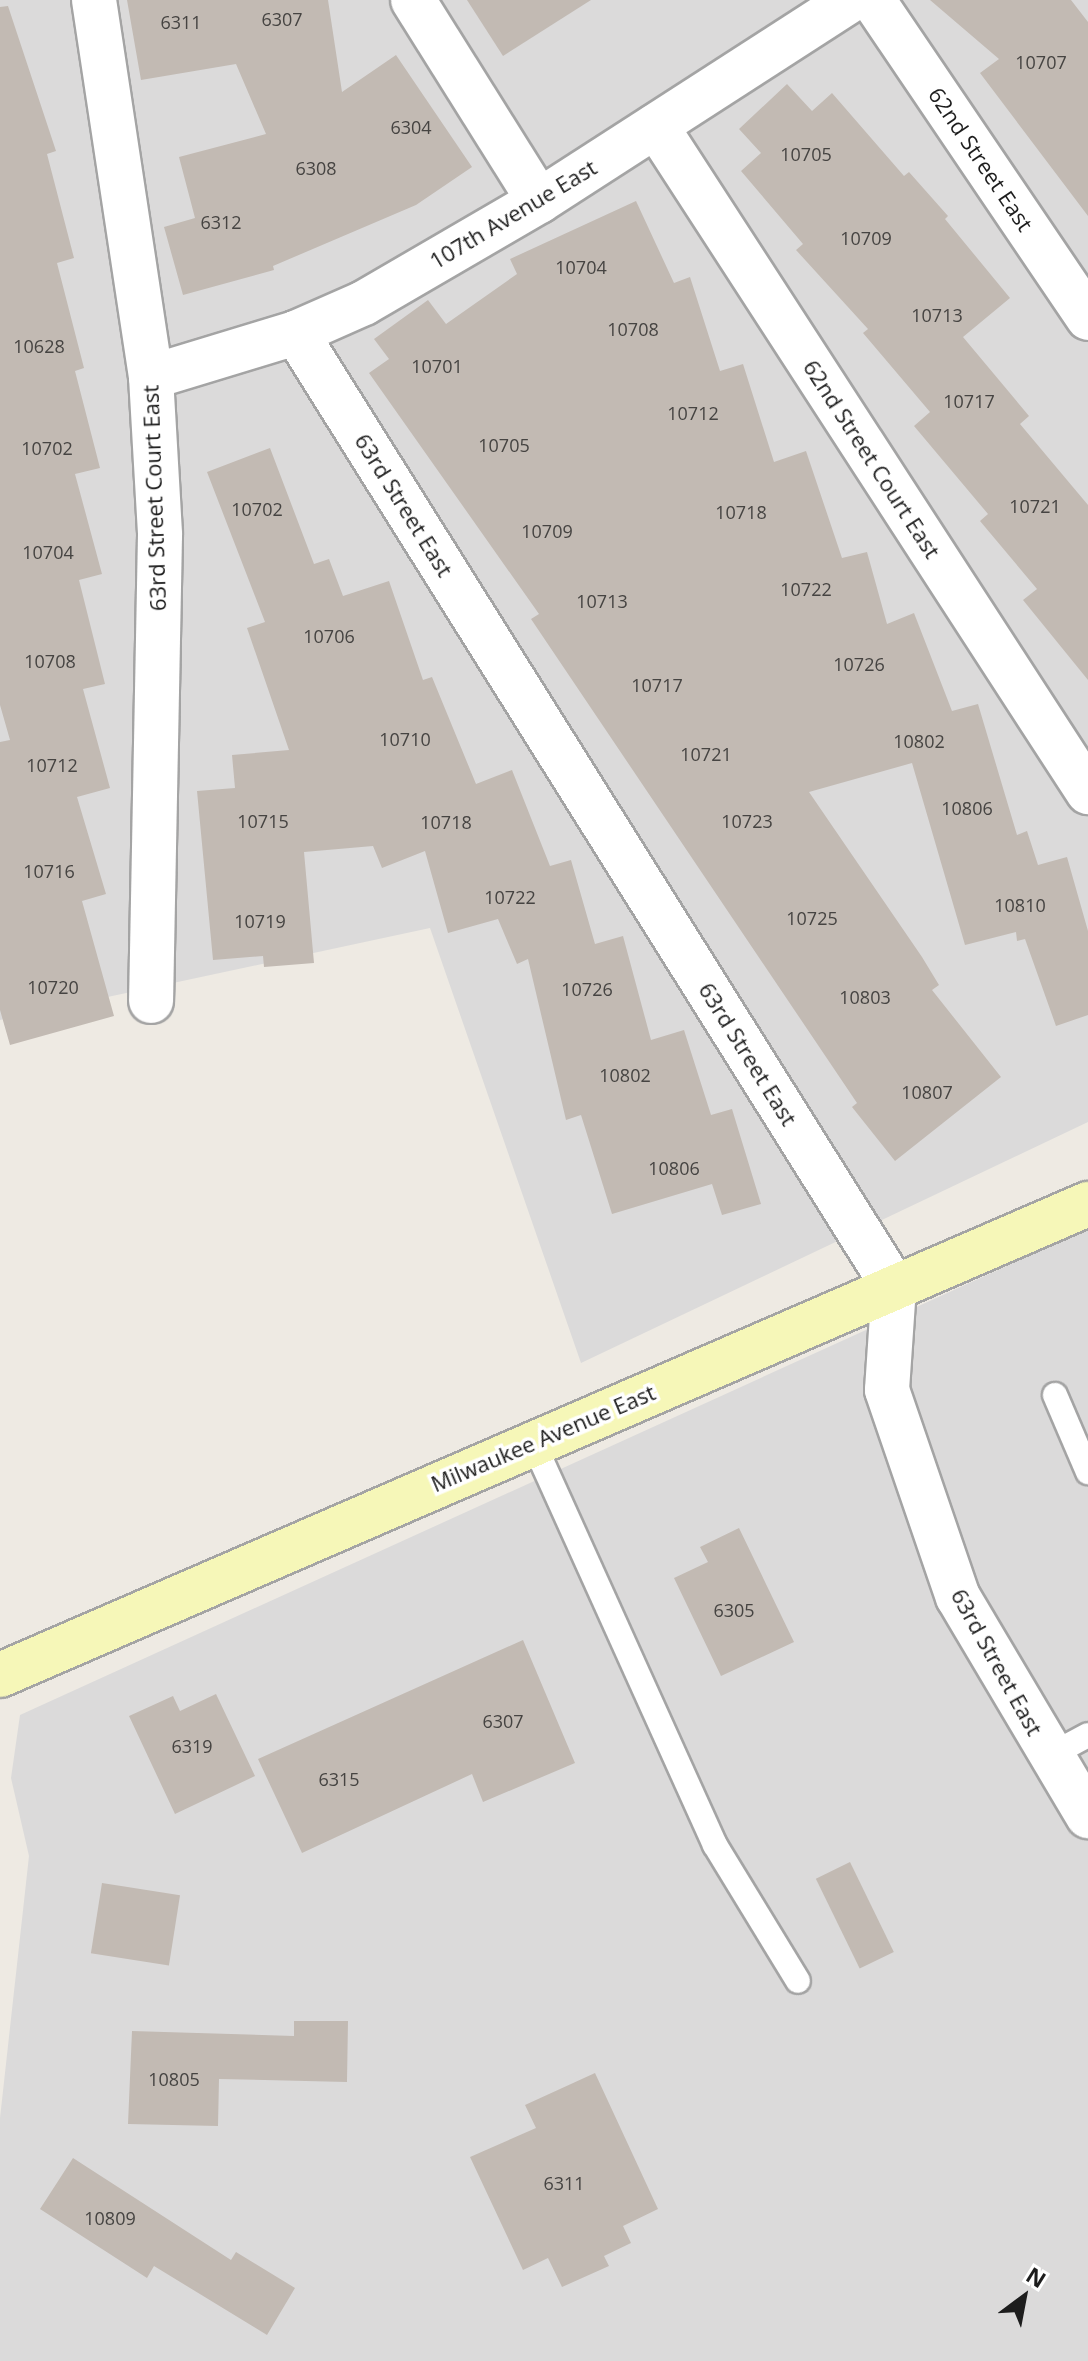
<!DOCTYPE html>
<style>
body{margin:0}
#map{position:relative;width:1088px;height:2361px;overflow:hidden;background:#eeeae3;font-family:"Open Sans",sans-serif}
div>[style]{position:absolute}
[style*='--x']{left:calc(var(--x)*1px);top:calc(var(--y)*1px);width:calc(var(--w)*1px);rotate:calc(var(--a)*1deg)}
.residential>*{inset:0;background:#dbdada}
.building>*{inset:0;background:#c2bab3;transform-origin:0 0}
.roads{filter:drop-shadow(2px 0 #a4a4a4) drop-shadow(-2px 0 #a4a4a4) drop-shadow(0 2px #a4a4a4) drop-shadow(0 -2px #a4a4a4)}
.lane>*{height:24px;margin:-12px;padding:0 12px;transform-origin:12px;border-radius:12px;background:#fff}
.street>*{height:44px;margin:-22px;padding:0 22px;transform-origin:22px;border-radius:22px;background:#fff}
.secondary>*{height:44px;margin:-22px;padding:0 22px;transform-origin:22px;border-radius:22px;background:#f6f7b8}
span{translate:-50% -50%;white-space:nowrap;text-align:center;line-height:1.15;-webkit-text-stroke:7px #fff;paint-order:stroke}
.number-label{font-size:18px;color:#464442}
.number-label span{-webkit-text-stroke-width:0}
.street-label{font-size:22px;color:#1d1d1d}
.north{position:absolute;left:984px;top:2257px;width:80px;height:80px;-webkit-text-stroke:6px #fff;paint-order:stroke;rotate:32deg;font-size:22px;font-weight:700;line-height:32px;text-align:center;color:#1d1d1d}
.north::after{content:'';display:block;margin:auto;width:28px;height:36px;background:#1d1d1d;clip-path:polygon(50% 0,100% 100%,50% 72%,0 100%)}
</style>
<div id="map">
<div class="residential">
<i style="clip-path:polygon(0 0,1088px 0,1088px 1122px,581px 1363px,430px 928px,0 1020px)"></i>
<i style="clip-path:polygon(1088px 1229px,1088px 2361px,0 2361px,0 2118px,29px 1856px,11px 1778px,20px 1715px)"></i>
</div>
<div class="building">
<i style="clip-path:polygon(127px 0,328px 0,342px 92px,396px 55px,472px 167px,416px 205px,273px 266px,274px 270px,183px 295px,164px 227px,195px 218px,179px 157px,266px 134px,236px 64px,141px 80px)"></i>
<i style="clip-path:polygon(467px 0,591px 0,503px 56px)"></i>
<i style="clip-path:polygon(930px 0,1071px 0,1088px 22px,1088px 216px,980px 73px,999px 59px)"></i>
<i style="clip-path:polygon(8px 6px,56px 151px,47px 154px,74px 258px,57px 263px,84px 368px,75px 371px,100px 468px,75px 474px,102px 574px,79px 580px,105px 684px,83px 689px,110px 788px,77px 797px,106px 894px,82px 901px,114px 1016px,10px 1045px,0 1010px,0 742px,10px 740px,0 705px,0 7px)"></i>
<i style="clip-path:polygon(787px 84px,812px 111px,832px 93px,904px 176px,909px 172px,948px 216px,945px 219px,1010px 298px,963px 337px,1029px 416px,1020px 424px,1088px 505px,1088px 680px,1023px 600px,1037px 589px,980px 521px,988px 514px,914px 426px,930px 412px,863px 333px,868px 329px,796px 250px,803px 244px,741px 171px,761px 153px,739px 129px)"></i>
<i style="clip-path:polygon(636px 201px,674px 283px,690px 277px,720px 371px,743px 364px,774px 462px,806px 451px,842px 558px,867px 552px,887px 624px,914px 613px,952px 711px,978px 704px,1017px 835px,1027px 831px,1038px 865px,1067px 857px,1088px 931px,1088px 1015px,1056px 1026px,1025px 939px,1017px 941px,1016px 932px,965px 945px,912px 763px,809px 792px,922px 957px,939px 985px,932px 990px,1001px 1077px,895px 1161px,852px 1107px,857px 1103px,531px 619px,539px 614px,369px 373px,389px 359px,374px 339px,428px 300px,446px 324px,517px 274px,510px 259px)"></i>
<i style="clip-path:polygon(270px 448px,314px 564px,329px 559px,343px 596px,389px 581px,423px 680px,432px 677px,476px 784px,512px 770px,550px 866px,571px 860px,595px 944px,623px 936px,651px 1040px,684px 1030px,711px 1115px,732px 1109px,761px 1204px,722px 1215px,712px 1184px,612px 1214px,581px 1115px,566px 1120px,528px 959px,517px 964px,498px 919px,448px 933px,425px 851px,382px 868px,373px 846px,304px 852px,314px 963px,264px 967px,263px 956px,213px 960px,197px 791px,235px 788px,232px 755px,289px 750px,247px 628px,265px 622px,207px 472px)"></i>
<i style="clip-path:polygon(739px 1528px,794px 1642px,721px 1676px,674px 1578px,708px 1562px,700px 1547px)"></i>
<i style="clip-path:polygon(523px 1640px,575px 1763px,483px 1802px,472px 1774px,302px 1853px,258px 1759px)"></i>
<i style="clip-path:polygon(216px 1694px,255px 1776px,175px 1814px,129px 1716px,173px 1696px,180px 1711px)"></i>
<i style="left:850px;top:1862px;width:100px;height:38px;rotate:64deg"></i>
<i style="left:102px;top:1883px;width:79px;height:71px;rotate:9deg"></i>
<i style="clip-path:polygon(294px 2021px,348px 2021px,347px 2082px,219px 2079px,218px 2126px,128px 2124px,132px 2031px,294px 2036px)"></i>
<i style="clip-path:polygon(595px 2073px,658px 2209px,623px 2226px,631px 2243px,604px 2256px,609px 2266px,562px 2287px,548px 2258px,523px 2270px,470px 2157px,536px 2128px,525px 2105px)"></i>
<i style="clip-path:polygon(73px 2158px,231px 2260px,236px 2252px,295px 2288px,267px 2335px,154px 2266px,147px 2278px,40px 2209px)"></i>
</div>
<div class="roads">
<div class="lane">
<i style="--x:1055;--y:1395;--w:84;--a:66.8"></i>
<i style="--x:533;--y:1442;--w:442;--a:65.7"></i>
<i style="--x:715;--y:1845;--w:159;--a:58.6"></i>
<i style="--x:1049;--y:1756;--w:44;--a:-28.3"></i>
</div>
<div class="street">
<i style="--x:94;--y:0;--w:381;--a:81.4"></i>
<i style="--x:151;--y:377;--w:158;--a:86.7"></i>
<i style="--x:160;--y:535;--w:466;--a:91.1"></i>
<i style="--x:413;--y:0;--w:237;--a:57.9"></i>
<i style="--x:873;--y:0;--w:384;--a:55.9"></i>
<i style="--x:656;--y:126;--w:794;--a:57.03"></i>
<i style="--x:296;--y:333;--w:1126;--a:57.92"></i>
<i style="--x:894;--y:1287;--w:103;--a:93.9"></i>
<i style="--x:887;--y:1390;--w:219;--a:71.1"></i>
<i style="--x:958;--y:1597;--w:255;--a:59.3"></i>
<i style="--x:151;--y:377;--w:152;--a:-16.9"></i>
<i style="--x:296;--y:333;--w:74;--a:-23.8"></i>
<i style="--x:364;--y:303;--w:203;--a:-30.2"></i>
<i style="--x:539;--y:201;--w:371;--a:-32.8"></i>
</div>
<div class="secondary">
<i style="--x:0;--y:1675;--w:1186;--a:-23.41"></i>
</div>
</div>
<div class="number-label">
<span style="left:282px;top:19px">6307</span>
<span style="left:181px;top:22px">6311</span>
<span style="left:1041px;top:62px">10707</span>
<span style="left:411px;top:127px">6304</span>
<span style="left:806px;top:154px">10705</span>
<span style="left:316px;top:168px">6308</span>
<span style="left:221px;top:222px">6312</span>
<span style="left:866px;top:238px">10709</span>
<span style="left:581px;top:267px">10704</span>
<span style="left:937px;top:315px">10713</span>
<span style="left:633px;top:329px">10708</span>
<span style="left:39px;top:346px">10628</span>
<span style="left:437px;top:366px">10701</span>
<span style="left:969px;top:401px">10717</span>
<span style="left:693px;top:413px">10712</span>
<span style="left:504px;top:445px">10705</span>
<span style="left:47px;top:448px">10702</span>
<span style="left:1035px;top:506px">10721</span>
<span style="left:257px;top:509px">10702</span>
<span style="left:741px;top:512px">10718</span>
<span style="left:547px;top:531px">10709</span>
<span style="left:48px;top:552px">10704</span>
<span style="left:806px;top:589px">10722</span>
<span style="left:602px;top:601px">10713</span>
<span style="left:329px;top:636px">10706</span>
<span style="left:50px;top:661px">10708</span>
<span style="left:859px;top:664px">10726</span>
<span style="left:657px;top:685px">10717</span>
<span style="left:405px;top:739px">10710</span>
<span style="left:919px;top:741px">10802</span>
<span style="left:706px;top:754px">10721</span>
<span style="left:52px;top:765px">10712</span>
<span style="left:967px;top:808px">10806</span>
<span style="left:263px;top:821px">10715</span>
<span style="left:747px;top:821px">10723</span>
<span style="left:446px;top:822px">10718</span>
<span style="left:49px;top:871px">10716</span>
<span style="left:510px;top:897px">10722</span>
<span style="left:1020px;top:905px">10810</span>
<span style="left:812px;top:918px">10725</span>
<span style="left:260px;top:921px">10719</span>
<span style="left:53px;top:987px">10720</span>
<span style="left:587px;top:989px">10726</span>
<span style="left:865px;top:997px">10803</span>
<span style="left:625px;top:1075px">10802</span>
<span style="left:927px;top:1092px">10807</span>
<span style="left:674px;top:1168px">10806</span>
<span style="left:734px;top:1610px">6305</span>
<span style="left:503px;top:1721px">6307</span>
<span style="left:192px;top:1746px">6319</span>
<span style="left:339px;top:1779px">6315</span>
<span style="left:174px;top:2079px">10805</span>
<span style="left:564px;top:2183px">6311</span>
<span style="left:110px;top:2218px">10809</span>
</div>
<div class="street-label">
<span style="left:981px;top:159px;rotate:56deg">62nd Street East</span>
<span style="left:513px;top:214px;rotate:-31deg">107th Avenue East</span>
<span style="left:872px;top:459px;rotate:57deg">62nd Street Court East</span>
<span style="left:154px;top:498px;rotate:-92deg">63rd Street Court East</span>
<span style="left:404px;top:505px;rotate:58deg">63rd Street East</span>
<span style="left:748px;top:1054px;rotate:58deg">63rd Street East</span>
<span style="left:543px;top:1438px;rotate:-23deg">Milwaukee Avenue East</span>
<span style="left:997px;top:1662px;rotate:61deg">63rd Street East</span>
</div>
<div class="north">N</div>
</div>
